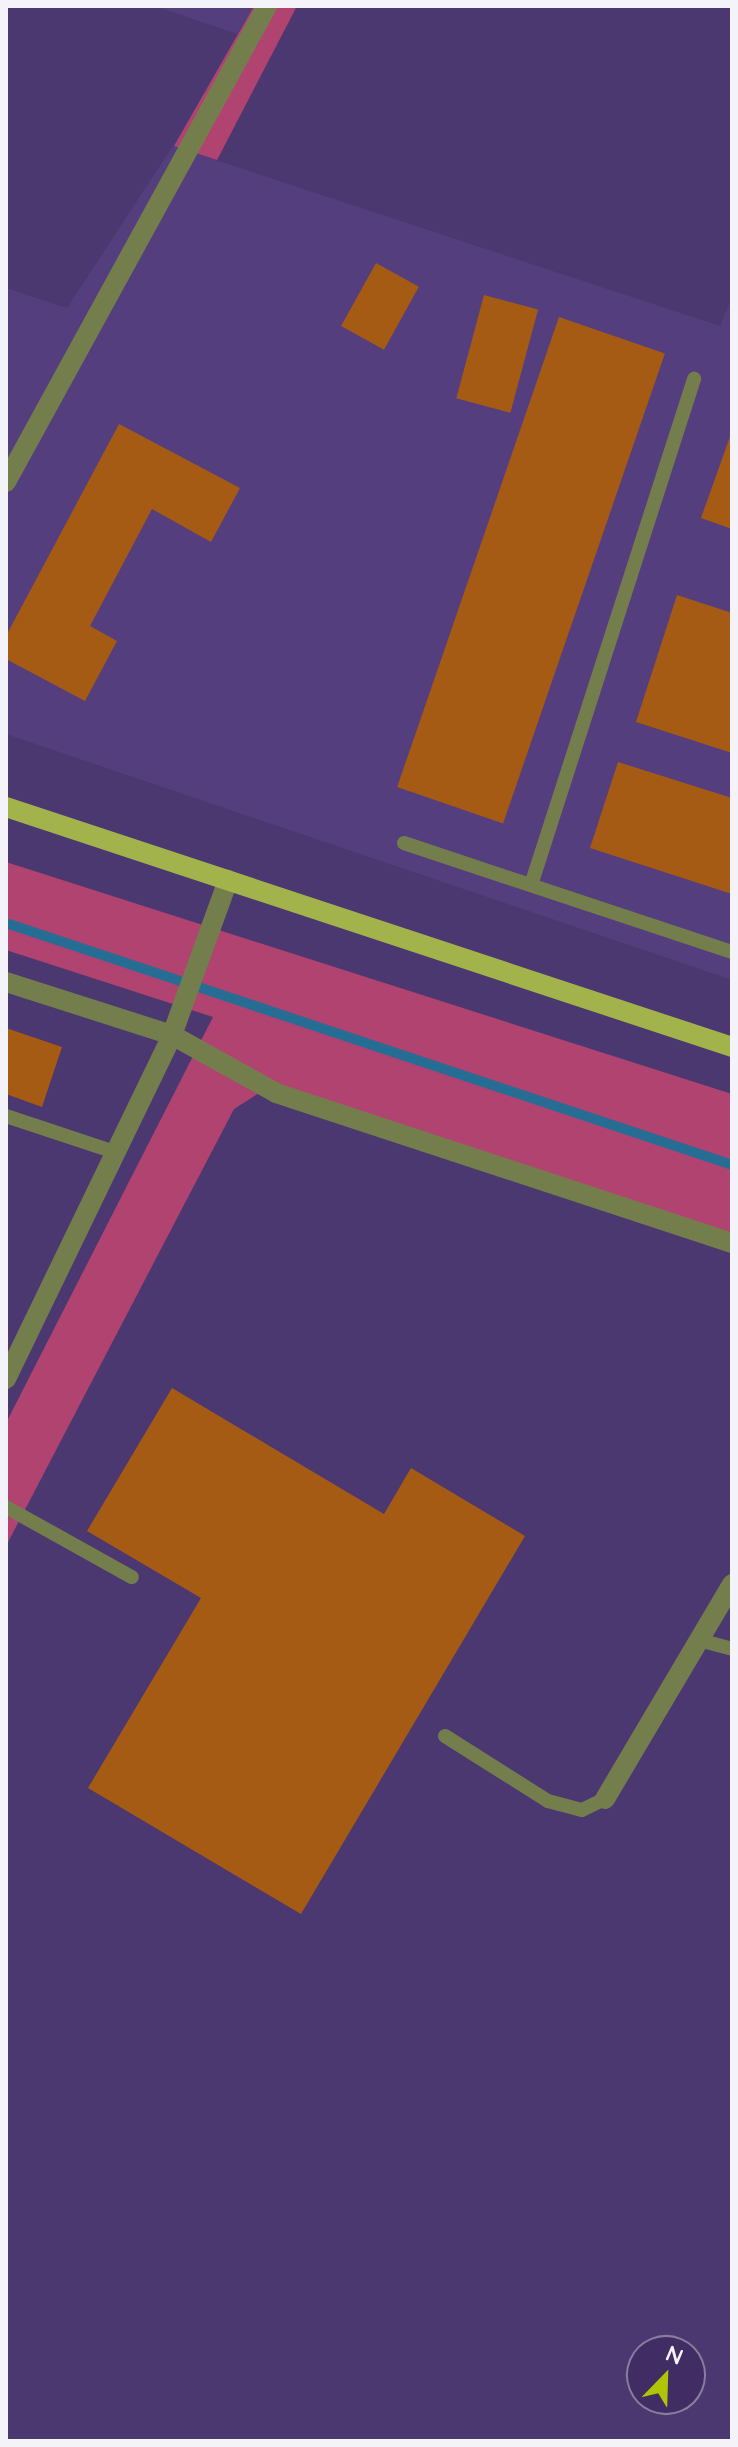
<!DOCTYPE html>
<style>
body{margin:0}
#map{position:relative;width:738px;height:2447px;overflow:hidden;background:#4b3870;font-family:Quicksand,sans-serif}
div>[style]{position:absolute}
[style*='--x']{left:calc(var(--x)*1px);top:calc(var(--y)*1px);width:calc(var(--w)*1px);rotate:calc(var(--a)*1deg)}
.built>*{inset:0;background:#543e7d}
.green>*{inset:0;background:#b14371}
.stream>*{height:10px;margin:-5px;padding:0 5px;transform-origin:5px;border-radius:5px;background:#266c93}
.building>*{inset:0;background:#a55b14;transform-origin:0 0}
.service>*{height:14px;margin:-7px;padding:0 7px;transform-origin:7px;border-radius:7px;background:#747e4d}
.minor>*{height:20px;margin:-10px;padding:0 10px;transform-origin:10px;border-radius:10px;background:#747e4d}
.primary>*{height:20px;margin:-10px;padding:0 10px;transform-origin:10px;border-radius:10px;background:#a2b34b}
span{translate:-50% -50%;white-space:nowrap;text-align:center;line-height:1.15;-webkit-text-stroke:8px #412d64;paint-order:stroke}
.frame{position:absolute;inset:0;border:8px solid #f5f3fa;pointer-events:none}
.north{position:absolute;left:626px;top:2335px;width:80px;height:80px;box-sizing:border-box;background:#412d64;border:2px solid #897ca0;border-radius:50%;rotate:23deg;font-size:22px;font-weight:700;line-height:32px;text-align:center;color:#f5f3fa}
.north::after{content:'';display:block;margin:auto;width:28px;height:36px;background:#afc505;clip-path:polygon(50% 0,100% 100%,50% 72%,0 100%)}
</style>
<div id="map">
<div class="built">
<i style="clip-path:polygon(155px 6px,254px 6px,237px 34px)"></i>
<i style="clip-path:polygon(173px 146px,720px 326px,732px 297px,732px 980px,6px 734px,6px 288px,67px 308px)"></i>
</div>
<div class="green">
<i style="clip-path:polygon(254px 6px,297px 6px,217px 160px,174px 146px)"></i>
<i style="clip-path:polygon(6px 862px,732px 1094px,732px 1234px,264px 1090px,234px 1109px,6px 1546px,6px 1423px,213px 1017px,6px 950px)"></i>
</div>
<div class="stream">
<i style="--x:6;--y:923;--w:765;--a:18.43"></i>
</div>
<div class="building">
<i style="left:376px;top:263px;width:49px;height:72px;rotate:29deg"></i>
<i style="left:484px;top:295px;width:56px;height:107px;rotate:15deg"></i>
<i style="left:559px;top:317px;width:112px;height:497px;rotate:19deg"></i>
<i style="clip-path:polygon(119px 424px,240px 488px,211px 542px,152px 509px,90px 626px,117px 641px,85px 701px,6px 659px,6px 636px)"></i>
<i style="clip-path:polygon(732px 431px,732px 529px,701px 518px)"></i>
<i style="clip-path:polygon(677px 595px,732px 613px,732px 753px,636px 722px)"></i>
<i style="clip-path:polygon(618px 762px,732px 798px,732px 894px,590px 848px)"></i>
<i style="clip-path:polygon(6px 1028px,62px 1047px,42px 1107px,6px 1094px)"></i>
<i style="clip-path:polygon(172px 1388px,384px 1514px,411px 1468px,525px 1536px,301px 1914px,88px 1788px,201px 1598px,87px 1531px)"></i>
</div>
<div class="service">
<i style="--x:404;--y:843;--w:346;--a:18.4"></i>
<i style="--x:531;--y:885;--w:532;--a:-72.14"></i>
<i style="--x:6;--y:1116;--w:118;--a:18.3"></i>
<i style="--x:6;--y:1507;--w:144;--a:29.1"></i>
<i style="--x:699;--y:1640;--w:34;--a:15"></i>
<i style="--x:445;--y:1736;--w:122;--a:32.3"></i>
<i style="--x:548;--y:1801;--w:35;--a:15"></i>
<i style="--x:582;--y:1810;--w:25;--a:-26"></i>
</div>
<div class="minor">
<i style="--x:6;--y:482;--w:543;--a:-61.26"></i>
<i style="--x:6;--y:982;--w:174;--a:17.7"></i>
<i style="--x:172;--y:1035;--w:119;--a:29.1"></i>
<i style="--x:276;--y:1093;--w:480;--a:18.2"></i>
<i style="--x:6;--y:1379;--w:382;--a:-64.2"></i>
<i style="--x:172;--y:1035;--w:165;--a:-70.1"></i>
<i style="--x:605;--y:1799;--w:250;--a:-59.4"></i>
</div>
<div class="primary">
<i style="--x:6;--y:807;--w:765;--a:18.29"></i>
</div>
<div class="frame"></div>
<div class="north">N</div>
</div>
